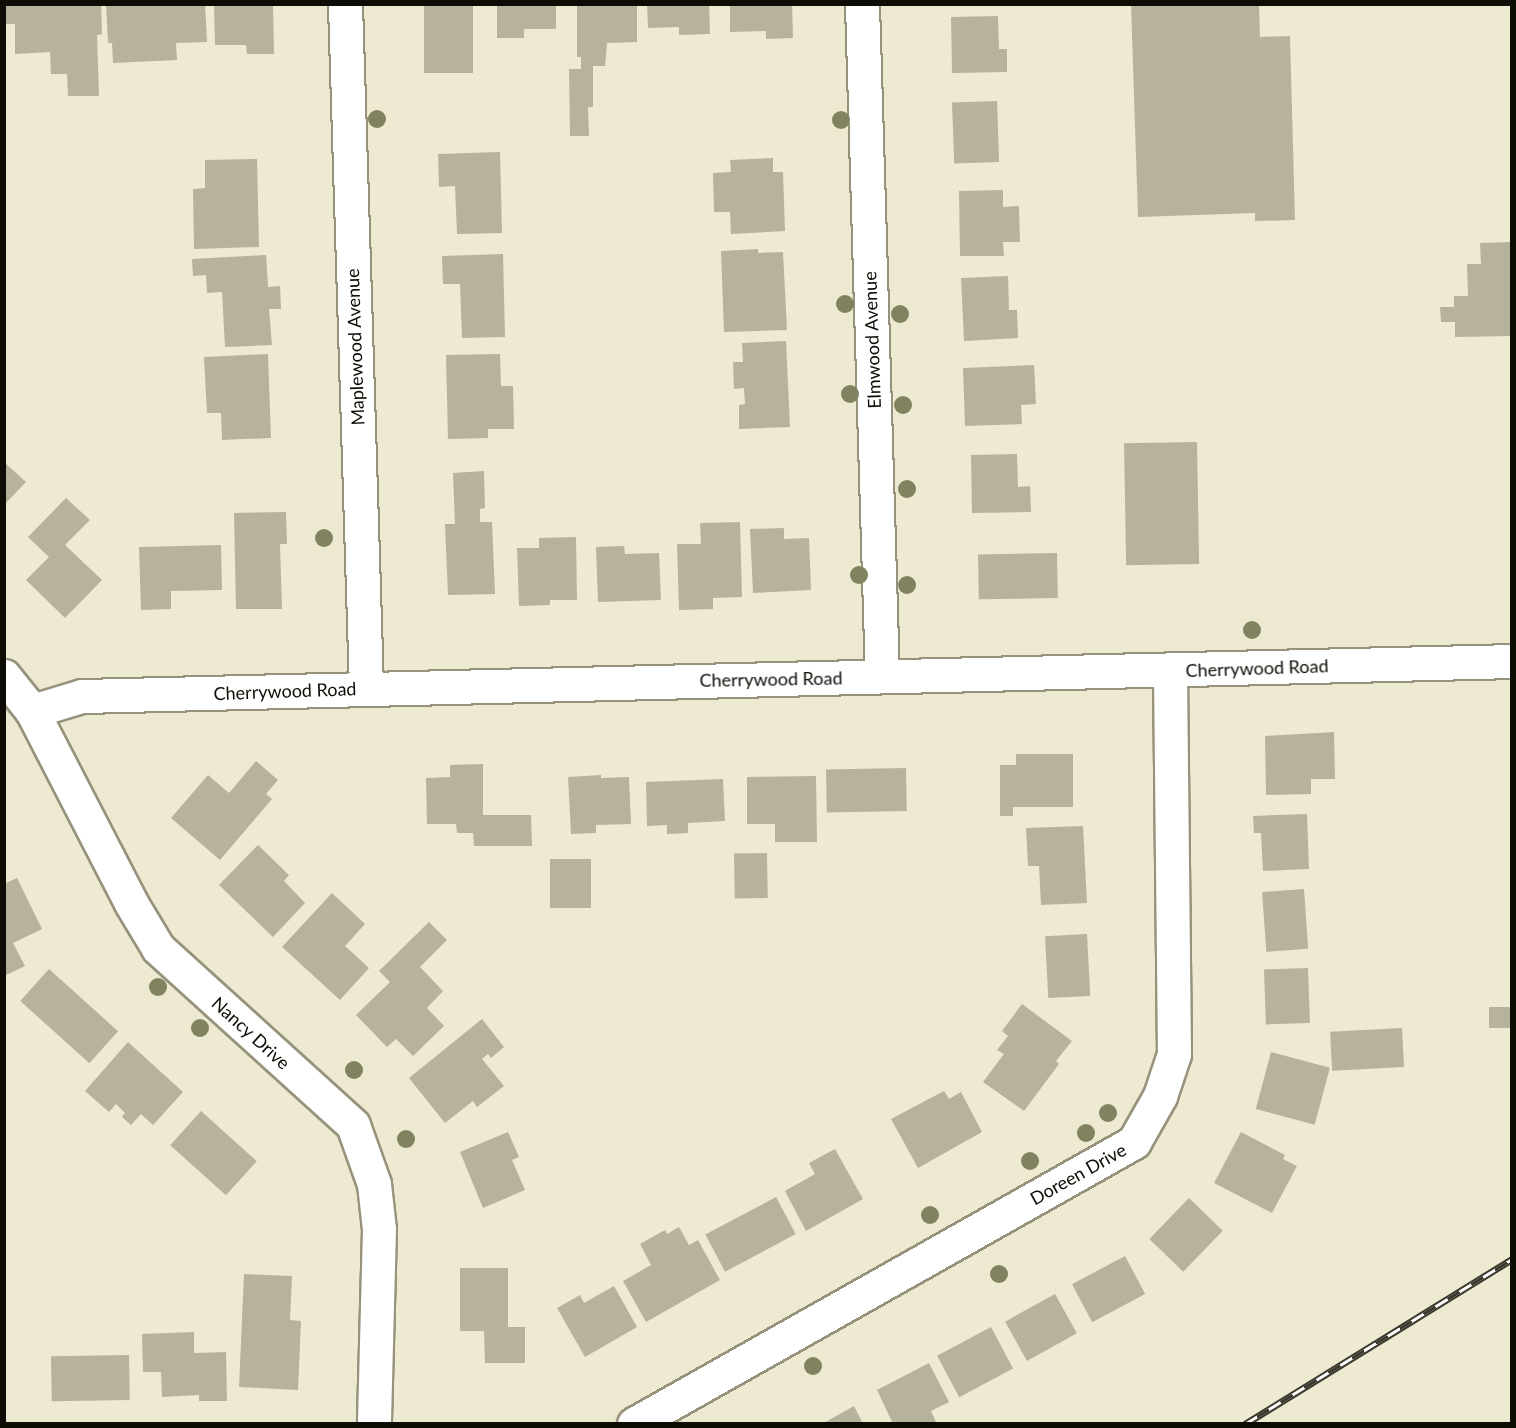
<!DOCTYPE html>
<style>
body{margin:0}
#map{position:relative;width:1516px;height:1428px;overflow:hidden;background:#eee9d1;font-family:Lato,sans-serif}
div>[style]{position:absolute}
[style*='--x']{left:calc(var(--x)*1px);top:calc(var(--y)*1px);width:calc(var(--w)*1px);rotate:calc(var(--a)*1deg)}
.building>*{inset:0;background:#b7b29c;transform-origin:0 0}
.roads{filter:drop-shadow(2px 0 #97927c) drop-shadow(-2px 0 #97927c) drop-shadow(0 2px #97927c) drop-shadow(0 -2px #97927c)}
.minor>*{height:33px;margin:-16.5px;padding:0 16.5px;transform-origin:16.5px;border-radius:16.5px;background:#fff}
.rail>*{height:7px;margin-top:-3.5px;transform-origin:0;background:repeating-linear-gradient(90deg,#fff 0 14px,#3b392f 0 28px);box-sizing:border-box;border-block:2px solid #3b392f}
.trees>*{width:18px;height:18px;margin:-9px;border-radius:50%;background:#808260}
span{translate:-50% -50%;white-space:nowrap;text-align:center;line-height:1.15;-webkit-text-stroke:4.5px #fff;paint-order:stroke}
.street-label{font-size:18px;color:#0d0c05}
.frame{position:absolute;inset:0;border:6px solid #0d0c05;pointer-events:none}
</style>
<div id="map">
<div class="building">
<i style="clip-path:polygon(4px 4px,101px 4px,102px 34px,97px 35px,99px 96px,68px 96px,67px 74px,51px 74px,50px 52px,15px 54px,15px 24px,4px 24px)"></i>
<i style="clip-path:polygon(106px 4px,205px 4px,207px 42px,176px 43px,177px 60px,113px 63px,112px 43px,108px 43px)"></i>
<i style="clip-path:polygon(214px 4px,273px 4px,274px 54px,247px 54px,246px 45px,215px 45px)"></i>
<i style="left:424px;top:4px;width:49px;height:69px"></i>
<i style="clip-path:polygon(497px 4px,556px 4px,556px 29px,524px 29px,524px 38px,497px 38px)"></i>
<i style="clip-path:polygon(577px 4px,637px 4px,637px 42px,607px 43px,605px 66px,593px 66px,593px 107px,588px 107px,589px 136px,570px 136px,569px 69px,581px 69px,581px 57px,577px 57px)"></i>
<i style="clip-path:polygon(647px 4px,709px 4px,710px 34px,679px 35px,679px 27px,648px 28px)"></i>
<i style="clip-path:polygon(730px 4px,792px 4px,793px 38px,766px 39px,766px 31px,730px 32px)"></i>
<i style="clip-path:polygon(1131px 4px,1259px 4px,1260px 37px,1290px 36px,1295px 220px,1255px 221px,1255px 213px,1138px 217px)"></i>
<i style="clip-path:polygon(998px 16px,999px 49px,1007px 49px,1007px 72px,952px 73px,951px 17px)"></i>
<i style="left:997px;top:101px;width:61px;height:45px;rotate:88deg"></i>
<i style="clip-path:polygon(500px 152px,502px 233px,457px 234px,455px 186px,439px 187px,438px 154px)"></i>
<i style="clip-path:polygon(773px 158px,773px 172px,783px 172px,785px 231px,731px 234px,730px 212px,714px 212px,713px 173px,731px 172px,730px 160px)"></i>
<i style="clip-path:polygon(257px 159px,259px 247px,194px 249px,193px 189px,205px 188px,205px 160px)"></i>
<i style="clip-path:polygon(1003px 190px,1003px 207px,1019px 206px,1020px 242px,1003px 242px,1004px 256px,960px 256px,959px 191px)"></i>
<i style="clip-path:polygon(1512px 242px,1512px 336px,1455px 337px,1455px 322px,1441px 322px,1440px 307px,1454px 307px,1454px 296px,1468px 296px,1467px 264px,1481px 264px,1480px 243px)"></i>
<i style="clip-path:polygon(758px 249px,758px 253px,783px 252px,787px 330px,724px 332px,721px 251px)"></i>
<i style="clip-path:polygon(503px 254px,505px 337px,462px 338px,460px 284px,443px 284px,442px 256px)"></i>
<i style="clip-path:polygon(266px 255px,268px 287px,280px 286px,281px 309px,269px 309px,272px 345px,225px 347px,222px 292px,207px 293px,206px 275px,193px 276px,192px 259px)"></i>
<i style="clip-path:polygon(1008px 276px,1009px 310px,1017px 310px,1018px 338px,964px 341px,961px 278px)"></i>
<i style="clip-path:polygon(786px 341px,790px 427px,739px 429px,739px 405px,745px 404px,744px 388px,734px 389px,733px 362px,743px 362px,742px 343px)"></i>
<i style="clip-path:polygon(268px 354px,271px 438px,222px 440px,221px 413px,207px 413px,204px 357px)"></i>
<i style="clip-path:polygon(500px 354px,501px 386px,513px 386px,514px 429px,488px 429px,488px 438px,448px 439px,446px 355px)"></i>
<i style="clip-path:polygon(1034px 365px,1036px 404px,1021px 405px,1022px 424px,965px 426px,963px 368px)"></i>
<i style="left:1197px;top:442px;width:122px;height:73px;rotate:89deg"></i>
<i style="clip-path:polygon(1017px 454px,1018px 487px,1030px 486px,1031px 512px,972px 513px,971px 455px)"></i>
<i style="clip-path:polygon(4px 462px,26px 482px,4px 505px)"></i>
<i style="clip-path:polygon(484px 471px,485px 508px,480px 509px,480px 522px,492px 522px,495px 594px,448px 595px,445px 524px,455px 524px,453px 473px)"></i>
<i style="clip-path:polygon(66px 498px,90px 520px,65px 545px,102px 580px,65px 618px,26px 580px,49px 557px,28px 537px)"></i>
<i style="clip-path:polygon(286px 512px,287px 544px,280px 544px,282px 609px,236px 609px,234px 513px)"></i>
<i style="clip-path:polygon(740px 522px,742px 597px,713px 598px,713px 609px,679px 610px,677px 544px,701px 544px,700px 523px)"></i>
<i style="clip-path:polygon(784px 528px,784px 539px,809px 538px,811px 590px,753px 593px,750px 529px)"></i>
<i style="clip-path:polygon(576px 537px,577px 600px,550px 600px,550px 605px,519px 606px,517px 548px,539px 548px,539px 538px)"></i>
<i style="clip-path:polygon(221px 545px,222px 590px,171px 591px,171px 609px,141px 610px,139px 547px)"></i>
<i style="clip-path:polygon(624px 546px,625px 554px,659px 553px,661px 600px,598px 602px,596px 547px)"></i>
<i style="left:1057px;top:553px;width:45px;height:79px;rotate:89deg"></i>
<i style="clip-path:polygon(1334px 732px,1335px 779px,1311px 779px,1311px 794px,1266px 795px,1265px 736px)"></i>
<i style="clip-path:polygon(1016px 754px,1073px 754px,1073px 807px,1013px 807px,1013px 816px,1000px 816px,1000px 765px,1016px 765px)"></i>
<i style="clip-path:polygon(256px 761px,278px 780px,266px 794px,272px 799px,220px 860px,171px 818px,208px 775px,229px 793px)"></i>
<i style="clip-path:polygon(483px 764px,483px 815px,531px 815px,532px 846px,474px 846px,473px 833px,457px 833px,456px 824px,427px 824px,426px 778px,450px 777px,450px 765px)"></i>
<i style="left:906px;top:768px;width:43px;height:80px;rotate:89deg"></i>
<i style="clip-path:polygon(601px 775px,601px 778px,629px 777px,631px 824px,596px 825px,596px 833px,571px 834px,568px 777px)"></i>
<i style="clip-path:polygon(816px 776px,817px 842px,775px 842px,775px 824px,747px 824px,747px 777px)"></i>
<i style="clip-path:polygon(723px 779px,725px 821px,688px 823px,688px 833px,667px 834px,667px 825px,647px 826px,646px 782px)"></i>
<i style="clip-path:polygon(1307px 814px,1309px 869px,1263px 871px,1261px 833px,1254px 833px,1253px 816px)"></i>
<i style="clip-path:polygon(1083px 826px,1087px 903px,1041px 905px,1039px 866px,1028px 866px,1026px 828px)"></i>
<i style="clip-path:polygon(258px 845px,289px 875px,284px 881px,305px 903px,273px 937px,219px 885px)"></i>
<i style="left:767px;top:853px;width:45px;height:33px;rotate:89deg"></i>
<i style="left:550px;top:859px;width:41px;height:49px"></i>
<i style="clip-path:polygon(17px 878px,42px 929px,13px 943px,25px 966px,4px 976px,4px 884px)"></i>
<i style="left:1304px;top:889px;width:60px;height:42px;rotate:86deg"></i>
<i style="clip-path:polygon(332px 893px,365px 924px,345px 946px,369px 968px,340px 1000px,282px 947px)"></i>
<i style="clip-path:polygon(429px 922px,447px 940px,420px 967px,443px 991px,427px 1008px,444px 1026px,413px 1056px,396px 1039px,387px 1047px,356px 1015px,390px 982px,379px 971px)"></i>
<i style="left:1087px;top:934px;width:62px;height:42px;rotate:87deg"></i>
<i style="left:1308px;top:968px;width:55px;height:44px;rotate:88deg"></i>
<i style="left:49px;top:969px;width:93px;height:43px;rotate:42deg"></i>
<i style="clip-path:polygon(1022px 1004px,1072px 1041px,1056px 1061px,1059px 1064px,1024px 1111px,983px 1082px,1004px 1054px,997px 1050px,1008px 1036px,1002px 1031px)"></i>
<i style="left:1489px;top:1007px;width:23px;height:21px"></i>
<i style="clip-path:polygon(482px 1019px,504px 1047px,491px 1058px,488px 1054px,482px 1059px,504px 1086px,477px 1107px,473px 1101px,445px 1123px,409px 1078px)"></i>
<i style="left:1402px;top:1028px;width:39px;height:72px;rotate:87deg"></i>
<i style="clip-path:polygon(128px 1042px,183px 1092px,153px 1125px,141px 1114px,131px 1125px,122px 1117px,125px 1113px,116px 1104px,109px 1112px,85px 1091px)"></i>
<i style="left:1271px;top:1052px;width:61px;height:59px;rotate:15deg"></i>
<i style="clip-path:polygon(944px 1091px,949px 1099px,961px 1092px,982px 1132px,918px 1168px,891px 1119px)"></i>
<i style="left:201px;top:1111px;width:75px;height:46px;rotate:42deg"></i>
<i style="clip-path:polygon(508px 1132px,519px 1157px,512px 1160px,525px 1190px,483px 1208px,460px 1152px)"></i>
<i style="clip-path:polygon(1241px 1132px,1285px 1155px,1283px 1159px,1297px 1166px,1272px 1213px,1214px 1183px)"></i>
<i style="clip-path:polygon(835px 1149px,863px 1199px,806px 1231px,785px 1191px,815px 1174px,809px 1163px)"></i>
<i style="left:776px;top:1197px;width:42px;height:80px;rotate:62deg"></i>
<i style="left:1189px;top:1198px;width:47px;height:57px;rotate:44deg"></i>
<i style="clip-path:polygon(679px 1227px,689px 1245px,698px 1240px,720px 1280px,646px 1322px,623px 1281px,651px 1265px,640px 1244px,665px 1230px,667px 1234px)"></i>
<i style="left:1125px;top:1256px;width:43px;height:60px;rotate:62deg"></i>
<i style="clip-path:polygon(460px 1268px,508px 1268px,508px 1327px,525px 1327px,525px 1363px,485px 1363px,484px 1331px,460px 1331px)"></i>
<i style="clip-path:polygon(244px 1274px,292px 1276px,290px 1320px,301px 1321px,298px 1390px,239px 1387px)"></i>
<i style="clip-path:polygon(614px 1286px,637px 1327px,585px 1357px,557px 1308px,580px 1295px,584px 1303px)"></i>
<i style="left:1055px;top:1294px;width:45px;height:57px;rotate:61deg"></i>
<i style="left:991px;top:1327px;width:47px;height:61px;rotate:62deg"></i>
<i style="clip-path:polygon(194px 1332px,194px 1353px,226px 1352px,227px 1401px,199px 1401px,199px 1395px,162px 1397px,161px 1372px,143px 1372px,142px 1334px)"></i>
<i style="left:129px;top:1355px;width:45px;height:78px;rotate:89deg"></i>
<i style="clip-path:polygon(929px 1363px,949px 1402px,931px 1411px,937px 1424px,893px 1424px,877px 1390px)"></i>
<i style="clip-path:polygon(854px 1406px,863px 1424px,822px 1424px)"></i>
</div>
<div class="roads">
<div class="minor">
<i style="--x:345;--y:4;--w:685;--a:88.24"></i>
<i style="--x:862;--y:4;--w:672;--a:88.3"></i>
<i style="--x:4;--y:676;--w:45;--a:51.3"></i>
<i style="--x:32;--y:711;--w:216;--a:62.7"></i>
<i style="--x:131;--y:903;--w:52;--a:59"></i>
<i style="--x:158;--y:948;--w:263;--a:42.2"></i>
<i style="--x:353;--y:1125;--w:63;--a:70.4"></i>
<i style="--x:374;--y:1184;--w:45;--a:83.7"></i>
<i style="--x:379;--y:1229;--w:195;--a:91.5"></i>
<i style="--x:32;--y:711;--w:52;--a:-16.7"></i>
<i style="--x:82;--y:696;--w:1430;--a:-1.4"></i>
<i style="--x:634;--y:1424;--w:574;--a:-29.42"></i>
<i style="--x:1134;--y:1142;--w:53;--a:-60.5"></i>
<i style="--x:1160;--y:1096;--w:44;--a:-71.6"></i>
<i style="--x:1174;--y:1054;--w:384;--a:-90.6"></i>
</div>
</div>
<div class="rail">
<i style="--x:1245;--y:1424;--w:314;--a:-31.7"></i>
</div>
<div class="trees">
<i style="left:377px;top:119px"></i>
<i style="left:841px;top:120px"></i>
<i style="left:845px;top:304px"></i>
<i style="left:900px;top:314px"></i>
<i style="left:850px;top:394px"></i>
<i style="left:903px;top:405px"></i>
<i style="left:907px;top:489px"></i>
<i style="left:324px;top:538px"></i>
<i style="left:859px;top:575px"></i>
<i style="left:907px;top:585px"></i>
<i style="left:1252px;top:630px"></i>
<i style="left:158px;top:987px"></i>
<i style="left:200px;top:1028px"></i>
<i style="left:354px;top:1070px"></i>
<i style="left:1108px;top:1113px"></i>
<i style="left:1086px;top:1133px"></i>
<i style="left:406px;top:1139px"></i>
<i style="left:1030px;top:1161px"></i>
<i style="left:930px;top:1215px"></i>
<i style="left:999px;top:1274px"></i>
<i style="left:813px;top:1366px"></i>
</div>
<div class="street-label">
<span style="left:872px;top:340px;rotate:-92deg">Elmwood Avenue</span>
<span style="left:355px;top:347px;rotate:-92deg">Maplewood Avenue</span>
<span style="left:1257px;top:668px;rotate:-2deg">Cherrywood Road</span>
<span style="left:771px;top:679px;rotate:-1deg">Cherrywood Road</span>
<span style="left:285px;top:691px;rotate:-2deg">Cherrywood Road</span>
<span style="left:251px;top:1033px;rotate:42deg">Nancy Drive</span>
<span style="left:1078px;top:1174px;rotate:-29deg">Doreen Drive</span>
</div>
<div class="frame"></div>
</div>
